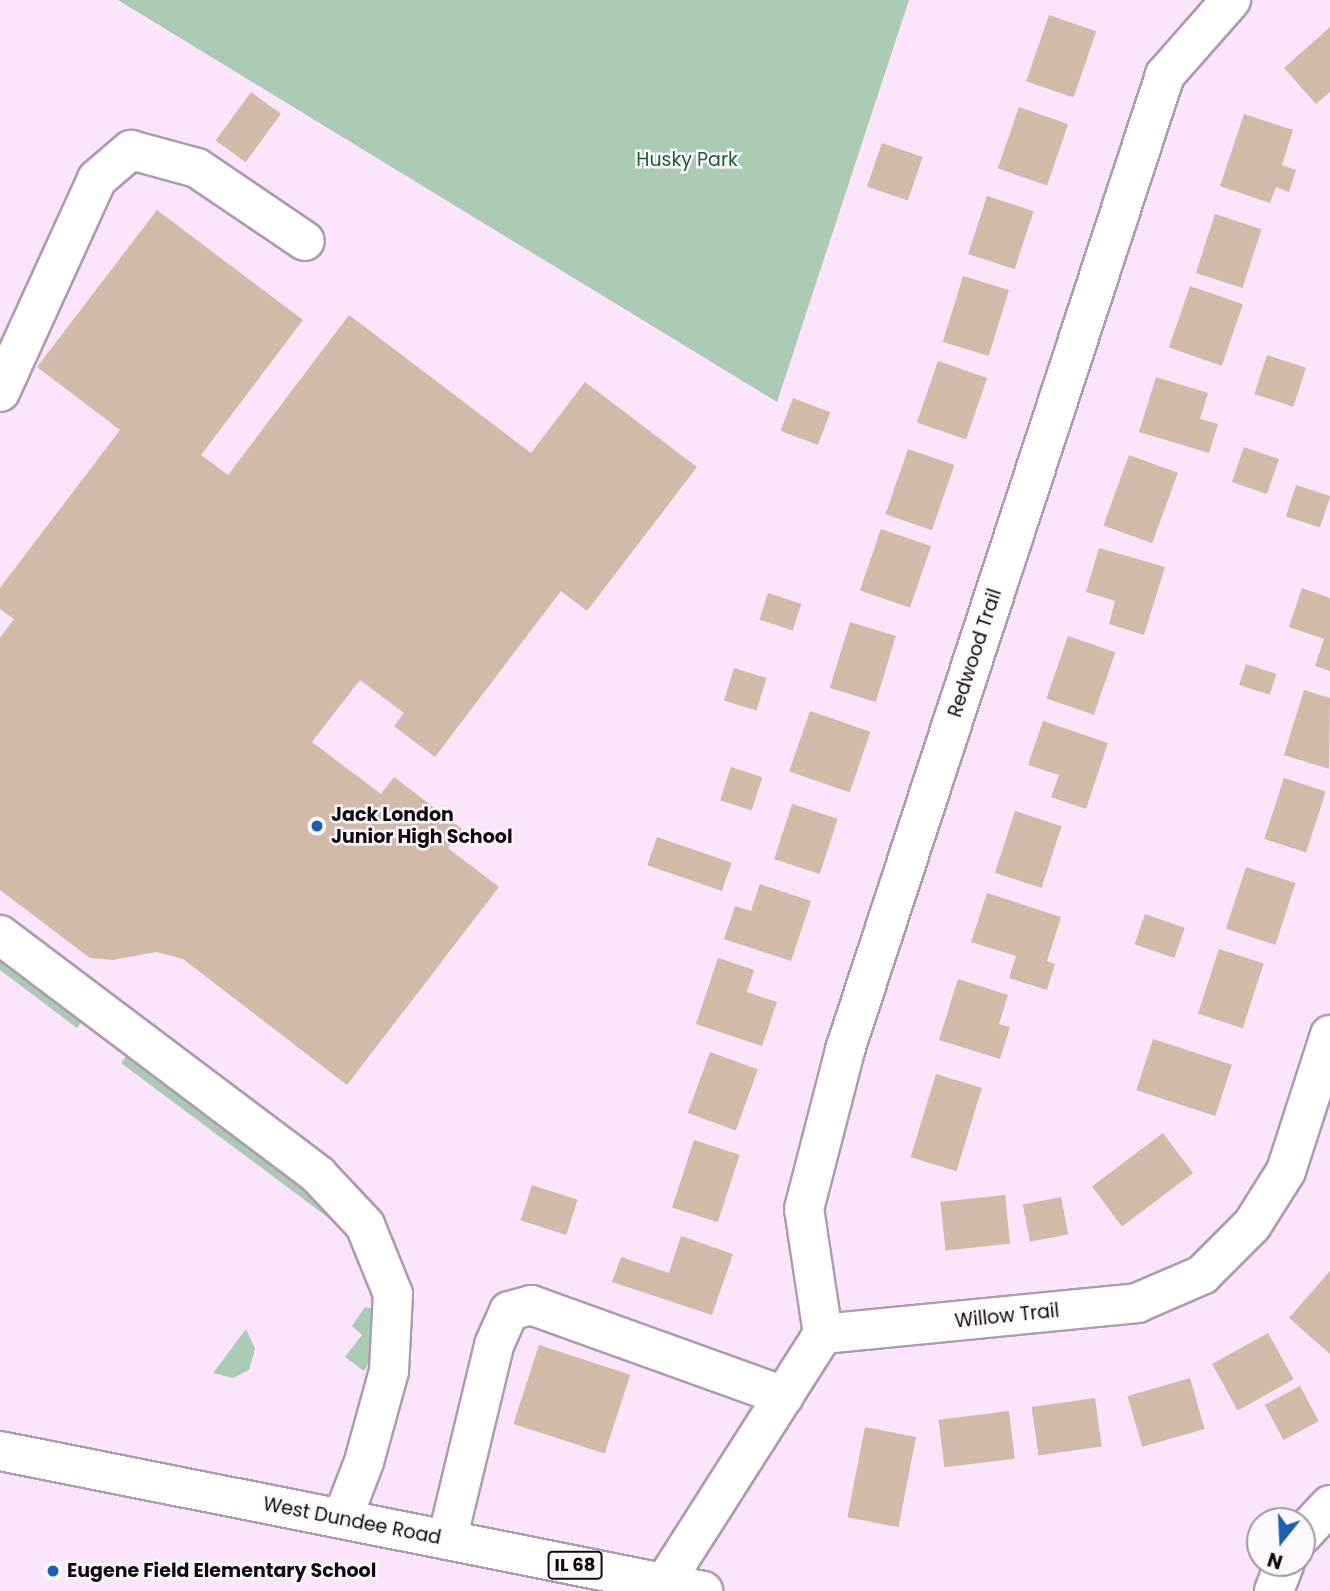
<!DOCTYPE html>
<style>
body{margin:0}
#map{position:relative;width:1330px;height:1591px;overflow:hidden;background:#fae5fb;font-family:Poppins,sans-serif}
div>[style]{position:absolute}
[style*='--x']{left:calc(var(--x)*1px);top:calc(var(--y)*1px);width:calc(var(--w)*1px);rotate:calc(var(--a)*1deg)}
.green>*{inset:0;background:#aacab3}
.building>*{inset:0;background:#d1baa7;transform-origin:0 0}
.roads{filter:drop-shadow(2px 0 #ae9bb0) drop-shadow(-2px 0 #ae9bb0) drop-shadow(0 2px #ae9bb0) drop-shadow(0 -2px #ae9bb0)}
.minor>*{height:38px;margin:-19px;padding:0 19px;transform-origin:19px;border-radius:19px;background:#fff}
.major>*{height:38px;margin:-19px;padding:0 19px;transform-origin:19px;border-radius:19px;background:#fff}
.dots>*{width:19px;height:19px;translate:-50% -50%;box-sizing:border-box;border:4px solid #fcf8fd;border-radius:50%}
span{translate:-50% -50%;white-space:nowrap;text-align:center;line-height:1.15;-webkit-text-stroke:5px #fcf8fd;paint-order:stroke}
.shield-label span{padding:2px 5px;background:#fcf8fd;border:2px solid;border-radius:5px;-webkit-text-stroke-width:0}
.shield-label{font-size:18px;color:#100910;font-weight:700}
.park-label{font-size:19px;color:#175d36}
.street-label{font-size:19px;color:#100910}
.poi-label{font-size:19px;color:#100910;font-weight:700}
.left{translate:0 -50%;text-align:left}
.north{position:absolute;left:1246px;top:1507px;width:70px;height:70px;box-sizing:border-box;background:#fcf8fd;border:2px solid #9e989e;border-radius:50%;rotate:198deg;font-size:19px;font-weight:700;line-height:28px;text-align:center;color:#100910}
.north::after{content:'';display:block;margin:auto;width:24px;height:32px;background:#1e60b0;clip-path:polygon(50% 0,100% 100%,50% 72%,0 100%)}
</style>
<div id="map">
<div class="green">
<i style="clip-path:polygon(118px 0,909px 0,777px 402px)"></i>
<i style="clip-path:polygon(0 961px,81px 1023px,77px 1028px,0 970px)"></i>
<i style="clip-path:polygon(126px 1056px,305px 1192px,338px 1225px,121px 1063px)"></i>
<i style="clip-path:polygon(365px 1307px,373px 1309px,373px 1356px,364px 1371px,345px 1357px,362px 1335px,352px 1326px)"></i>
<i style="clip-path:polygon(246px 1329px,255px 1349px,249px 1370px,233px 1378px,213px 1373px)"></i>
</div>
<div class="building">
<i style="left:1049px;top:15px;width:50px;height:70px;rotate:19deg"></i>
<i style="clip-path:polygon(1330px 27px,1330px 92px,1316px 104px,1284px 68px)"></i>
<i style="left:251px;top:92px;width:37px;height:60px;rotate:36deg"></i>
<i style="left:1019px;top:107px;width:52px;height:65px;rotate:19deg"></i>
<i style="clip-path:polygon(1244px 114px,1293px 130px,1282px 165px,1296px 170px,1289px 192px,1276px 187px,1270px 203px,1220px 186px)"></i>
<i style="left:882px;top:143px;width:43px;height:46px;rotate:19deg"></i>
<i style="left:987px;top:196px;width:49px;height:61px;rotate:18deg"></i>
<i style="clip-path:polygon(157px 210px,303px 320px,201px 455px,228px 475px,349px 315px,531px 453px,585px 382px,697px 467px,587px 611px,561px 591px,435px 757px,394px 726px,404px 713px,360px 680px,312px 742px,381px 794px,394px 777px,462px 829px,448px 848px,499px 887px,347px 1085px,183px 959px,156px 952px,113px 960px,90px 958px,0 890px,0 638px,14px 619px,0 609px,0 588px,120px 430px,37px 367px)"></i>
<i style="left:1215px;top:214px;width:49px;height:62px;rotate:18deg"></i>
<i style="left:963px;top:276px;width:48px;height:69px;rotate:17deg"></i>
<i style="left:1190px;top:286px;width:56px;height:65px;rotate:19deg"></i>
<i style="left:1267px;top:355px;width:41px;height:41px;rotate:18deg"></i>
<i style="left:938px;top:361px;width:52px;height:65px;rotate:19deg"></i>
<i style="clip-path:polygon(1156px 377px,1208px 393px,1200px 419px,1218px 424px,1209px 453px,1139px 432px)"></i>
<i style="left:793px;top:398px;width:40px;height:35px;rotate:21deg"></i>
<i style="left:1244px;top:447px;width:37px;height:37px;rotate:19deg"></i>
<i style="left:908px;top:449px;width:49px;height:69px;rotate:19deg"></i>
<i style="left:1129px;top:455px;width:52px;height:75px;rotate:20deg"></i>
<i style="left:1296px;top:485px;width:36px;height:33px;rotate:18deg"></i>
<i style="left:881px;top:529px;width:53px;height:65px;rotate:19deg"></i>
<i style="clip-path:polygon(1099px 548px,1165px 567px,1144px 635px,1109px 624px,1115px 601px,1086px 592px)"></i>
<i style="clip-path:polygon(1302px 588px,1330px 598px,1330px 671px,1315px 666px,1324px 639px,1289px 627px)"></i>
<i style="left:768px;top:593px;width:35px;height:28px;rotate:18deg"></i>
<i style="left:850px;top:622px;width:48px;height:69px;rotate:17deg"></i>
<i style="left:1068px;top:636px;width:50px;height:66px;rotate:19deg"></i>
<i style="left:1246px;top:664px;width:32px;height:22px;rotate:18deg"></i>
<i style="left:734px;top:668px;width:34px;height:34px;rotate:17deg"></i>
<i style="clip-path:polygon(1304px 690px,1330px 698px,1329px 769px,1284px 755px)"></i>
<i style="left:810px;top:711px;width:64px;height:64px;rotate:19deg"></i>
<i style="clip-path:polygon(1043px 721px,1108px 743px,1086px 809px,1051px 797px,1059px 775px,1028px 765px)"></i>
<i style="left:731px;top:767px;width:33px;height:35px;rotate:18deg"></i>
<i style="left:1284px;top:778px;width:44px;height:64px;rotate:18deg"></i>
<i style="left:792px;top:804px;width:48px;height:58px;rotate:18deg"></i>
<i style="left:1015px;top:811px;width:49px;height:65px;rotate:18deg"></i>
<i style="left:657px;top:837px;width:79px;height:30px;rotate:19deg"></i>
<i style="left:1246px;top:867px;width:52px;height:65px;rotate:18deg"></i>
<i style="clip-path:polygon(760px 884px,811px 901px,791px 961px,724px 939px,735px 906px,751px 911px)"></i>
<i style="clip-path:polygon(987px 893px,1061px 917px,1047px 961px,1055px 964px,1047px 990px,1009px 978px,1016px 956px,971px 942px)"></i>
<i style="left:1145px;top:914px;width:42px;height:32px;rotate:19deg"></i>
<i style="left:1219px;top:949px;width:47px;height:68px;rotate:18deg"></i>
<i style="clip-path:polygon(718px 958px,754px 970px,747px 992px,777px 1002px,762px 1046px,696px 1024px)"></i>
<i style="clip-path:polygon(958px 979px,1008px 995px,999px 1024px,1010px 1027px,1000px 1059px,939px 1040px)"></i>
<i style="left:1153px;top:1039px;width:83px;height:54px;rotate:18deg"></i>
<i style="left:710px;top:1052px;width:51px;height:65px;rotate:20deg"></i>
<i style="left:936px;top:1074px;width:48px;height:87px;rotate:17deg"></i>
<i style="left:1163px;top:1133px;width:50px;height:89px;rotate:53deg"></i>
<i style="left:694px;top:1140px;width:48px;height:71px;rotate:18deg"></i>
<i style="left:532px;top:1185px;width:48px;height:37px;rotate:18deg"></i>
<i style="left:1005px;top:1195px;width:49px;height:65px;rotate:84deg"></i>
<i style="left:1061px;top:1197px;width:38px;height:39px;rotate:79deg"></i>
<i style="clip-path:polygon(681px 1236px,733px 1254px,712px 1315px,612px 1282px,621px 1257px,669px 1273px)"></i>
<i style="clip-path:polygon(1330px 1271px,1330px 1354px,1289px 1318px)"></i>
<i style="left:1268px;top:1333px;width:53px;height:64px;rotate:61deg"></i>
<i style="left:539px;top:1345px;width:96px;height:83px;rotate:18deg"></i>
<i style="left:1190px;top:1378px;width:53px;height:65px;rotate:74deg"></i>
<i style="left:1300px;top:1386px;width:40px;height:40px;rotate:62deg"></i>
<i style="left:1095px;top:1398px;width:49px;height:64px;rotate:82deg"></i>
<i style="left:1009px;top:1411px;width:48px;height:71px;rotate:83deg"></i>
<i style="left:865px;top:1427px;width:52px;height:92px;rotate:11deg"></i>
</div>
<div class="roads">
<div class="minor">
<i style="--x:0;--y:392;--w:234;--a:-65.5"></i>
<i style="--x:97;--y:179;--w:45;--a:-40.5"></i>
<i style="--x:131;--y:150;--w:68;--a:15.3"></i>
<i style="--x:197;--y:168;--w:130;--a:34.1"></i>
<i style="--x:0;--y:935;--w:398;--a:37"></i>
<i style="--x:318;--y:1175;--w:69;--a:46.8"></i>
<i style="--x:365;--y:1225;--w:74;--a:67.9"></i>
<i style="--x:393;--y:1294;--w:77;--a:93"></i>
<i style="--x:389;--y:1371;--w:94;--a:105.4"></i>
<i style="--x:364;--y:1462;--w:61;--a:111.1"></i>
<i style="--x:823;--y:1334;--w:126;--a:-98.6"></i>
<i style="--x:804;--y:1209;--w:164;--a:-75.5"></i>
<i style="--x:845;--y:1050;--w:1026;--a:-71.83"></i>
<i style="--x:1165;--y:75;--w:100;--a:-48.7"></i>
<i style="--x:1302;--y:1535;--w:41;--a:-47"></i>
<i style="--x:447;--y:1540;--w:201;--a:-76.4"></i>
<i style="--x:494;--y:1345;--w:37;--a:-66"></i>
<i style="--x:509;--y:1311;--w:23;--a:-15"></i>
<i style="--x:531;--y:1305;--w:269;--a:19.8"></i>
<i style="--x:665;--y:1582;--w:294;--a:-57.5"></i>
<i style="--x:823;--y:1334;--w:316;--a:-5.6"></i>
<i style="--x:1137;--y:1303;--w:71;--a:-23.3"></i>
<i style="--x:1202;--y:1275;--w:71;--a:-45"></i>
<i style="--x:1252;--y:1225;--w:64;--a:-57.8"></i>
<i style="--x:1286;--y:1171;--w:143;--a:-72.1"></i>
<i style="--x:1274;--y:1591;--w:30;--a:-69"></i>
</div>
<div class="major">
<i style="--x:0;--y:1451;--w:717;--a:11.26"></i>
</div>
</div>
<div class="dots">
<i style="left:317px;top:826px;background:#1e60b0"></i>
<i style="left:53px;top:1571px;background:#1e60b0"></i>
</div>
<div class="shield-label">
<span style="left:575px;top:1565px">IL 68</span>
</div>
<div class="park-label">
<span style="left:687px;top:160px">Husky Park</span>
</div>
<div class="street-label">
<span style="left:975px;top:653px;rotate:-72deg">Redwood Trail</span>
<span style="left:1007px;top:1316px;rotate:-6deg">Willow Trail</span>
<span style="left:352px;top:1521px;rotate:11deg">West Dundee Road</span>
</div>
<div class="poi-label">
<span class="left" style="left:331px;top:826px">Jack London<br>Junior High School</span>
<span class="left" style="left:67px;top:1571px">Eugene Field Elementary School</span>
</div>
<div class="north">N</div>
</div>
